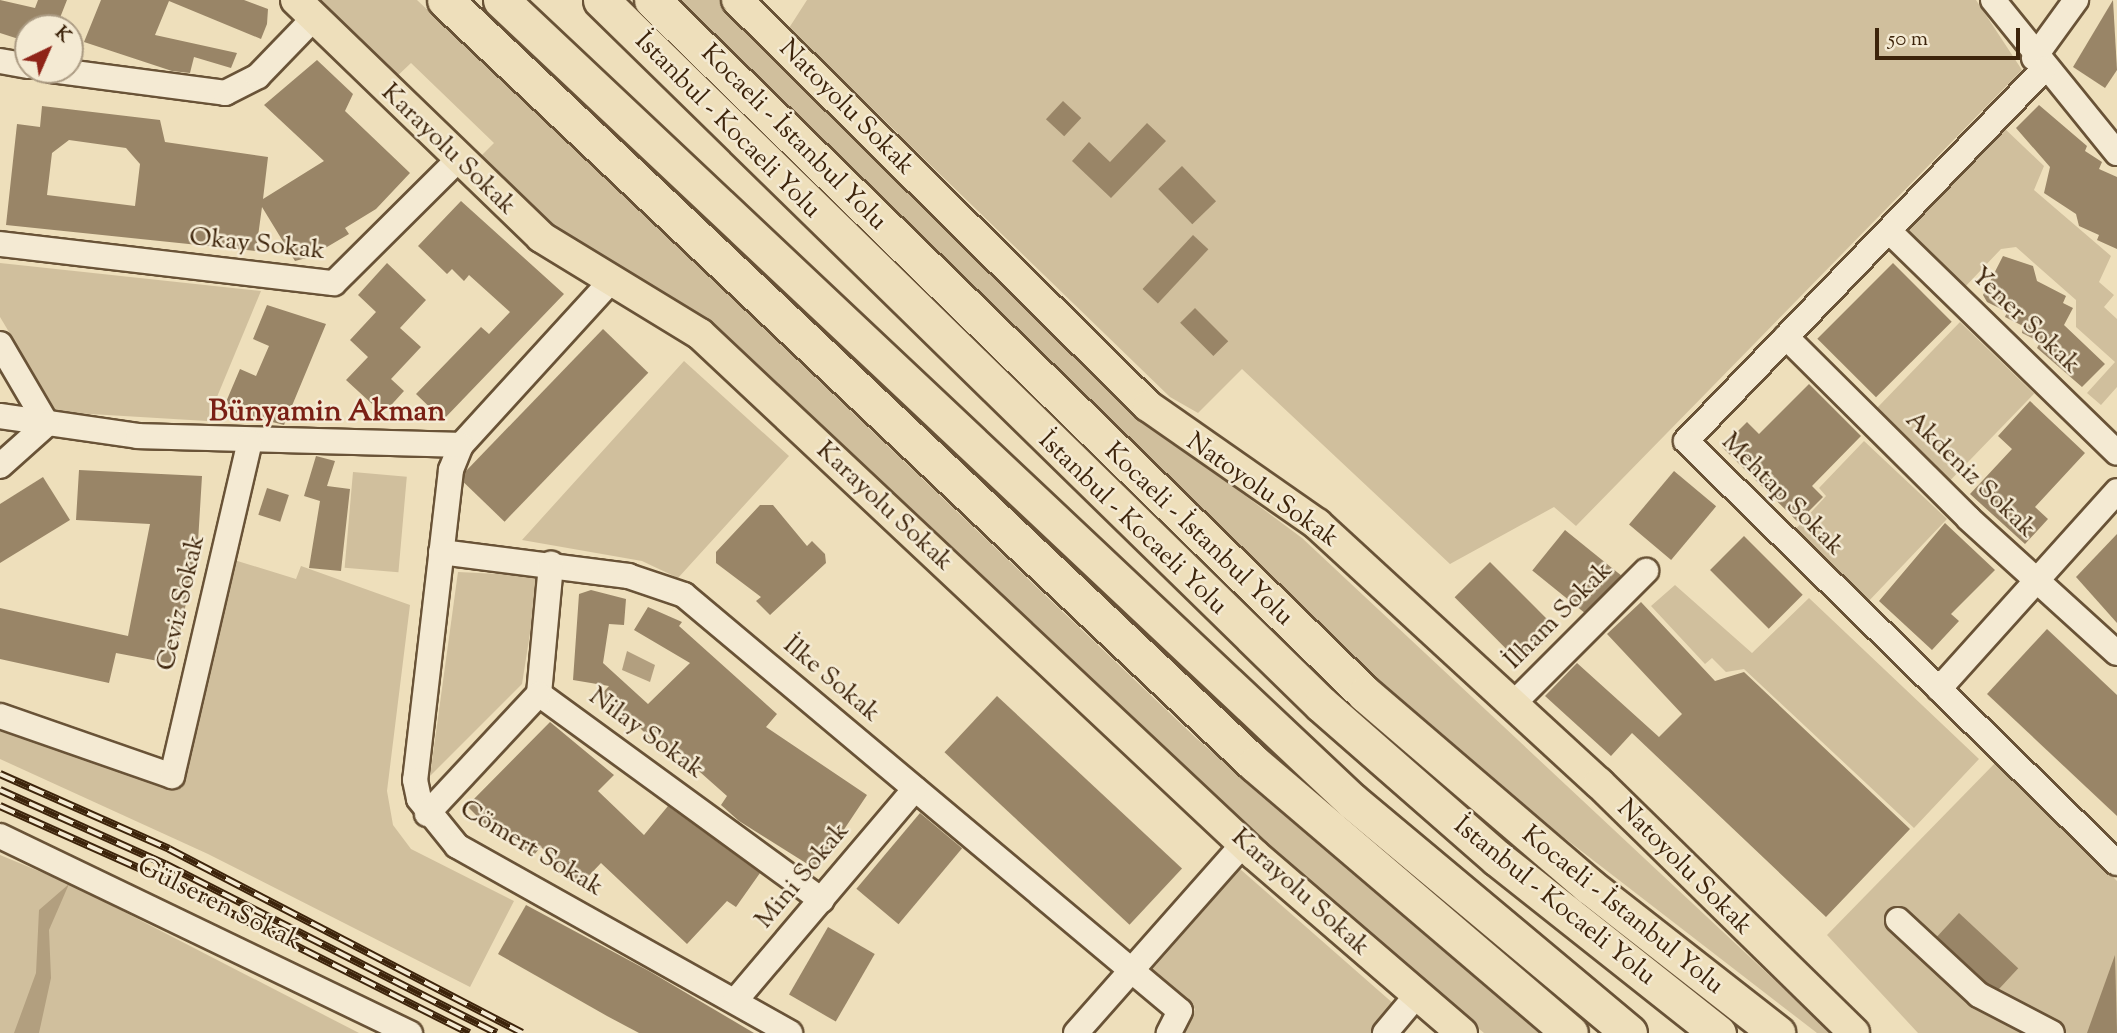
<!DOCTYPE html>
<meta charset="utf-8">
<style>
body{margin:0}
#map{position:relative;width:2117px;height:1033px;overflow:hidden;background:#eedfbb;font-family:"Sorts Mill Goudy",serif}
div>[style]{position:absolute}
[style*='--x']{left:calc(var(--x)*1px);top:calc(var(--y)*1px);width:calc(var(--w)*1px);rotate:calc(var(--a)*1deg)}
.green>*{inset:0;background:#d0bf9d;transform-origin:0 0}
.water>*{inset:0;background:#b29f7f}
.building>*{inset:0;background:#998567;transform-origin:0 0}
.roads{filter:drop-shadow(2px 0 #695337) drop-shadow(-2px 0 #695337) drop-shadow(0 2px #695337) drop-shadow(0 -2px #695337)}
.minor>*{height:24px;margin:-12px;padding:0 12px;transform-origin:12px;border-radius:12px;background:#f4ead3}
.major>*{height:30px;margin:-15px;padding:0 15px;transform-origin:15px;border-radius:15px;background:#eedfbb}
.highway>*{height:35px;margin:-17.5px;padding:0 17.5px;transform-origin:17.5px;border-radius:17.5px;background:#eedfbb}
.rail>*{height:8px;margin-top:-4px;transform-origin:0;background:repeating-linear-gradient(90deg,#f4ead3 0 16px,#3d240b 0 32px);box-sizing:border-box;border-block:2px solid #3d240b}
span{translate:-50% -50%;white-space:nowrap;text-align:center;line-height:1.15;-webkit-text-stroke:5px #f4ead3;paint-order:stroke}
.street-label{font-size:26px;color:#3d240b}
.quarter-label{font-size:30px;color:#7a1f14;font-weight:700}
.north{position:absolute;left:14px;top:14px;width:70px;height:70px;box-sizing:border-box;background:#f4ead3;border:2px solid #ab9b83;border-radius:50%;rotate:44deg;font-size:19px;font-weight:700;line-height:28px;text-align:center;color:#3d240b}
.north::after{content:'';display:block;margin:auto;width:24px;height:32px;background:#8f2418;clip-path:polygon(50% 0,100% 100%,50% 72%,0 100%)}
.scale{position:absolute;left:1875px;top:28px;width:145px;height:32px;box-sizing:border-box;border:4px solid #3d240b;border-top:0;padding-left:9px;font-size:21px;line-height:24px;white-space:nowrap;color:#3d240b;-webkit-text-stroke:5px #f4ead3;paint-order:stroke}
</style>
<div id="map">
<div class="green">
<i style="clip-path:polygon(313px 0,417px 0,1196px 738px,1541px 1033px,1484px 1033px,1292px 872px,709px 325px,550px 225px,476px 161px,494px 143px,411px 63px,393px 80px)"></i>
<i style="clip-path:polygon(680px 0,722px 0,1145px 421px,1302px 538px,1831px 1033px,1817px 1033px,1519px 803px,1357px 662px)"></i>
<i style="clip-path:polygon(807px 0,1976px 0,2022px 70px,1576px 526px,1554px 507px,1450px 564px,1242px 369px,1198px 413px,1170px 397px,789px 28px)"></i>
<i style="clip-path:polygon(2003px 127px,2044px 166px,2034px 190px,2111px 256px,2099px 282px,2114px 295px,2104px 307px,2117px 319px,2117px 387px,2101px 405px,2087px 393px,2115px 362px,2076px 327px,2076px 300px,2016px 247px,2001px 249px,1963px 289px,1903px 232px)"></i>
<i style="clip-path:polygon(0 263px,261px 291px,207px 421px,57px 412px,0 317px)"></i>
<i style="left:1960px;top:322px;width:103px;height:124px;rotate:44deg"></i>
<i style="clip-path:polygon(684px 361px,789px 456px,678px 578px,642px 561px,522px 540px)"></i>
<i style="clip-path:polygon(1864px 441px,1947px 519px,1865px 605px,1791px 534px,1826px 496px,1819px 488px)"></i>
<i style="left:353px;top:472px;width:54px;height:96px;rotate:5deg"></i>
<i style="clip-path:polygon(231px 559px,296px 579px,301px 566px,410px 605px,387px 791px,393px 825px,411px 849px,514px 901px,470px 987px,208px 854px,0 759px,0 723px,177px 786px)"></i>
<i style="clip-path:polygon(458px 572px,539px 576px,522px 684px,430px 776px)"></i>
<i style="clip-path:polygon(1675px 585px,1752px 653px,1809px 598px,1979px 759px,1914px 828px,1744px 669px,1726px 672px,1712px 658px,1705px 664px,1651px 606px)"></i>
<i style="clip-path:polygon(1998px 760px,2117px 881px,2117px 1033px,1918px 1033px,1827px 935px)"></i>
<i style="clip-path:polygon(0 855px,70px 884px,359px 1033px,0 1033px)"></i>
<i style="clip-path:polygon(1240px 869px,1395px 1005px,1371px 1033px,1184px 1033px,1195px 1009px,1151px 971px)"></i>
</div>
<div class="water">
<i style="clip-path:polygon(627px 651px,655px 665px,650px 682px,622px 670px)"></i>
<i style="clip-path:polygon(69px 884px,49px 930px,51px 978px,39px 1033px,14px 1033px,36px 973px,39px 910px)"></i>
</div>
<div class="building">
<i style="clip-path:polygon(0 0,35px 8px,38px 0,67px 0,56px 28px,28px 28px,28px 42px,0 33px)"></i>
<i style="clip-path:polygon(101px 0,244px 0,268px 9px,267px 24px,261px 39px,169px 1px,155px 35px,237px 53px,231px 68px,194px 57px,190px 73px,172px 71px,84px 42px)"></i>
<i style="clip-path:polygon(2113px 0,2117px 70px,2105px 88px,2073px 67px)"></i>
<i style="clip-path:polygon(evenodd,317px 60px,353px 94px,345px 111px,410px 173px,376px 209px,345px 228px,349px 234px,310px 257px,295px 261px,262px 207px,256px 251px,6px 225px,17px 124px,40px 127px,42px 106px,160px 120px,165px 142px,268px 157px,263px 199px,324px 161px,264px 105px,317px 60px,69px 140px,126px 148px,140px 164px,135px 206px,47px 195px,52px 153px,69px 140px)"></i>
<i style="left:1063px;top:101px;width:25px;height:25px;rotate:43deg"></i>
<i style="clip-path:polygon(2039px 105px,2087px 146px,2085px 151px,2102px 162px,2099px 169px,2117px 177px,2117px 249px,2097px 240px,2099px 235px,2079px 226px,2076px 214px,2044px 193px,2050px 167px,2016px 128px)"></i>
<i style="clip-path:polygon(1147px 123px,1166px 141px,1111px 198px,1072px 161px,1089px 142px,1110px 162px)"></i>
<i style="left:1182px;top:166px;width:49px;height:33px;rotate:46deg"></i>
<i style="clip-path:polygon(461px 201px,564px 294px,443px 420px,416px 394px,481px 327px,489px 334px,510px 312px,469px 275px,464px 281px,452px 269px,447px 274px,418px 246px)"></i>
<i style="left:1193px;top:235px;width:21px;height:74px;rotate:43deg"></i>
<i style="clip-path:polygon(2003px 256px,2033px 266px,2037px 281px,2066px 296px,2063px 303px,2073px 308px,2064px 325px,2105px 364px,2082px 387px,2037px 348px,2040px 342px,2022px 333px,2023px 326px,2005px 317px,2007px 312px,1987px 302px,1983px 295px)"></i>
<i style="clip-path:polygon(387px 263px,426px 300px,400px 328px,421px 347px,391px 379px,404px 391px,383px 414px,346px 380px,368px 357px,350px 340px,376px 312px,358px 295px)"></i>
<i style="left:1893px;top:263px;width:83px;height:107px;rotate:45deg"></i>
<i style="clip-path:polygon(267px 305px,326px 324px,284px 425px,223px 409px,240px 369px,256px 376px,269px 346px,253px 339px)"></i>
<i style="left:1195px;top:308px;width:47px;height:21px;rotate:45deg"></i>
<i style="left:603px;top:329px;width:63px;height:207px;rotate:44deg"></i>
<i style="clip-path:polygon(1809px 384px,1861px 436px,1812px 486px,1823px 497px,1798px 522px,1722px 447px,1747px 422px,1759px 434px)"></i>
<i style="clip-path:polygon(2030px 401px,2085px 453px,2035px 507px,2048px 519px,2025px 544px,1970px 494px,2012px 449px,1998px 436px)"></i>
<i style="clip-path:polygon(316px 456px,335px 461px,327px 486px,350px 489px,341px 571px,309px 568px,320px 501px,304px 496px)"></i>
<i style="clip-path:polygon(79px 470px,202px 476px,198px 542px,174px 664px,116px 653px,109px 683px,0 659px,0 608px,128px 636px,150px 524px,76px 520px)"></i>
<i style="left:1674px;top:471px;width:55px;height:70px;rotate:40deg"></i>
<i style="clip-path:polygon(43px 477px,70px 520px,0 563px,0 504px)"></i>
<i style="left:267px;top:488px;width:23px;height:28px;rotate:18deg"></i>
<i style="clip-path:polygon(760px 505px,773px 505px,807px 546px,812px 541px,825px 554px,826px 563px,770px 615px,756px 601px,761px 597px,716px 563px,716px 552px)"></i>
<i style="clip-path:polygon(1945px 523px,1995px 570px,1951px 614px,1959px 621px,1932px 650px,1879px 601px)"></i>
<i style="left:1565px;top:530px;width:72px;height:52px;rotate:39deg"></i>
<i style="clip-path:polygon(2117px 534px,2117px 623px,2076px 577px)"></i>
<i style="left:1744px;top:536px;width:83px;height:48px;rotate:45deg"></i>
<i style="left:1490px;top:562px;width:95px;height:50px;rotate:45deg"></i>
<i style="clip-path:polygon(591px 590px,626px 599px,624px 625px,609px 624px,603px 663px,648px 704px,690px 663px,634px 630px,648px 607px,682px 622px,679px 626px,777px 714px,766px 727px,867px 795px,817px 870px,739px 821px,721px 805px,727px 796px,656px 733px,651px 739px,622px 710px,617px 715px,598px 698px,609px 686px,573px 680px,579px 594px)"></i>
<i style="clip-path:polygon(1641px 602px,1715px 681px,1744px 672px,1910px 829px,1826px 917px,1632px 733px,1611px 756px,1545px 696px,1577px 663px,1659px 737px,1682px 714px,1607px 634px)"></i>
<i style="clip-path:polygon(2047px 629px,2117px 695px,2117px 816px,1987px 694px)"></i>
<i style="left:997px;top:696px;width:253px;height:77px;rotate:43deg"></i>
<i style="clip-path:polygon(550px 722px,614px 775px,598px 791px,644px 835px,668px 806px,760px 873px,736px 907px,727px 901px,687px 944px,601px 863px,580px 885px,541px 847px,532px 857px,503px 828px,496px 835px,467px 806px)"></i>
<i style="left:920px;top:813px;width:55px;height:99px;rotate:40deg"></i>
<i style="clip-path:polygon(526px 905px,649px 971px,754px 1033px,639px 1033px,607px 1016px,498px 954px)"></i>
<i style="left:1959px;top:913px;width:81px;height:32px;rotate:43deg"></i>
<i style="left:828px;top:927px;width:54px;height:78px;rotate:30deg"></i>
<i style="clip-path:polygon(2115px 955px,2117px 1033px,2087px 1033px)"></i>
</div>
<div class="roads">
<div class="minor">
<i style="--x:1993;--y:0;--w:197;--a:51"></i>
<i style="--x:2034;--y:58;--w:72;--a:-54.1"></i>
<i style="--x:0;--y:61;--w:28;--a:10"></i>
<i style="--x:2044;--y:69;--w:516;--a:133.9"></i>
<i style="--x:1686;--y:441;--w:603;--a:44.4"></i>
<i style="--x:51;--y:70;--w:176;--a:7.5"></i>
<i style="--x:225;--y:93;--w:37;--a:-27"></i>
<i style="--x:258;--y:76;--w:81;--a:-46"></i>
<i style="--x:1891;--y:233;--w:315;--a:44.2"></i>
<i style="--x:0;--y:244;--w:336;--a:6.7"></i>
<i style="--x:334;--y:283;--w:173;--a:-44.8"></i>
<i style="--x:610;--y:282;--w:221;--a:132.4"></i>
<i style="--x:461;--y:445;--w:27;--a:112"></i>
<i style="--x:451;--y:470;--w:312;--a:96.6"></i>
<i style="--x:415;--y:780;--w:19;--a:78"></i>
<i style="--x:419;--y:799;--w:60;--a:51"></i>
<i style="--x:457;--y:846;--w:382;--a:29.3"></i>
<i style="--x:1786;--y:337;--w:257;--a:44.8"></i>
<i style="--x:1968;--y:518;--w:201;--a:42.2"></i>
<i style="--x:0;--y:344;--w:93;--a:59.6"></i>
<i style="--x:0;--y:416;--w:139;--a:8.2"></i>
<i style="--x:138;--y:436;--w:323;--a:1.6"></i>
<i style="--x:0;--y:466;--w:63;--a:-41.8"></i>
<i style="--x:441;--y:552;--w:189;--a:7.3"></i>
<i style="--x:628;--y:576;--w:59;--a:18.7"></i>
<i style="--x:684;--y:595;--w:647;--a:39.99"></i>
<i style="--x:1180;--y:1011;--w:25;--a:117"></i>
<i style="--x:1939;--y:689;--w:266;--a:-48"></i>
<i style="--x:539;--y:694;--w:350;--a:36.1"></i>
<i style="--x:539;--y:694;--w:131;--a:-84.7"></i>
<i style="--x:1514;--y:703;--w:187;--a:-45"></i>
<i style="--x:0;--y:716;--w:182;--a:19.2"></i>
<i style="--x:172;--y:776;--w:343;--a:-76.9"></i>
<i style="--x:427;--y:814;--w:164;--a:-47"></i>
<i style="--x:0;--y:836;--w:455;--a:25.7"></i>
<i style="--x:1898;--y:920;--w:110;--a:42.8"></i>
<i style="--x:1979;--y:995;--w:82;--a:27.5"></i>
<i style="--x:735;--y:1001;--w:278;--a:-49.7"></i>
<i style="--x:1076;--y:1033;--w:252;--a:-48.5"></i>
<i style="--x:1385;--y:1033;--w:48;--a:-50"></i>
</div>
<div class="major">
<i style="--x:296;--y:0;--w:341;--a:44"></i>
<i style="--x:541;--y:237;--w:186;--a:31.4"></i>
<i style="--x:700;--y:334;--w:761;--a:43.19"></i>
<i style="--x:1255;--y:855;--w:273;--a:40.7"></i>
<i style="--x:737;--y:0;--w:578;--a:44.65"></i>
<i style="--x:1148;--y:406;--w:206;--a:34.9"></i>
<i style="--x:1317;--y:524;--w:383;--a:42.6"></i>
<i style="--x:1599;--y:783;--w:357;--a:44.4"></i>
</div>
<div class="highway">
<i style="--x:445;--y:0;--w:1113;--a:43.33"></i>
<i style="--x:1255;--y:764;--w:414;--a:40.5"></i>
<i style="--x:501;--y:0;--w:1169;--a:43.27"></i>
<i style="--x:1352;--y:801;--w:361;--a:39.9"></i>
<i style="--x:601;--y:0;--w:1007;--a:44.36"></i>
<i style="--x:1321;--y:704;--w:234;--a:41.2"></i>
<i style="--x:1497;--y:858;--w:282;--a:38.4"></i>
<i style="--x:652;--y:0;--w:995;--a:44.23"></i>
<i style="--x:1365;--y:694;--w:295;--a:40.6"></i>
<i style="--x:1589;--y:886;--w:239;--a:38"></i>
</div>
</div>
<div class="rail">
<i style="--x:0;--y:774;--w:185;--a:23.9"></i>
<i style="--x:169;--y:849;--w:398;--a:27.5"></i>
<i style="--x:0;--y:790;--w:181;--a:24.2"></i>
<i style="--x:165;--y:864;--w:372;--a:27"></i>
<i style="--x:0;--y:806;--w:176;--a:24.1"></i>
<i style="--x:161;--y:878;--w:345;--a:26.7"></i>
</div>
<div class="street-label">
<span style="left:846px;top:108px;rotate:45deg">Natoyolu Sokak</span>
<span style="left:727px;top:126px;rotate:45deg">İstanbul - Kocaeli Yolu</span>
<span style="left:793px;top:138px;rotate:45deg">Kocaeli - İstanbul Yolu</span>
<span style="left:448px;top:150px;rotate:44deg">Karayolu Sokak</span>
<span style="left:257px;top:245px;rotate:6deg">Okay Sokak</span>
<span style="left:2025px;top:321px;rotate:44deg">Yener Sokak</span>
<span style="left:1970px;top:475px;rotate:44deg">Akdeniz Sokak</span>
<span style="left:1262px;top:491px;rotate:35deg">Natoyolu Sokak</span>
<span style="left:1782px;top:495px;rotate:45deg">Mehtap Sokak</span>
<span style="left:884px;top:507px;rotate:43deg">Karayolu Sokak</span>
<span style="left:1132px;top:524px;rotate:44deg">İstanbul - Kocaeli Yolu</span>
<span style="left:1198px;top:535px;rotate:44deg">Kocaeli - İstanbul Yolu</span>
<span style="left:182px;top:603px;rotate:-77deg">Ceviz Sokak</span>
<span style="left:1559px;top:616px;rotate:-45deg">İlham Sokak</span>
<span style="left:831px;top:680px;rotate:40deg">İlke Sokak</span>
<span style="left:646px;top:734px;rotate:36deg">Nilay Sokak</span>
<span style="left:531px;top:849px;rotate:31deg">Cömert Sokak</span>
<span style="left:1684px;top:868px;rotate:45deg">Natoyolu Sokak</span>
<span style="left:803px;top:876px;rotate:-50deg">Mini Sokak</span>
<span style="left:1300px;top:893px;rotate:42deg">Karayolu Sokak</span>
<span style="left:1554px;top:902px;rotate:39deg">İstanbul - Kocaeli Yolu</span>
<span style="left:219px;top:905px;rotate:26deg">Gülseren Sokak</span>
<span style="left:1622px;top:911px;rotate:39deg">Kocaeli - İstanbul Yolu</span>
</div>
<div class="quarter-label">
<span style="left:327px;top:413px">Bünyamin Akman</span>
</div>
<div class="north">K</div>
<div class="scale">50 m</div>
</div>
